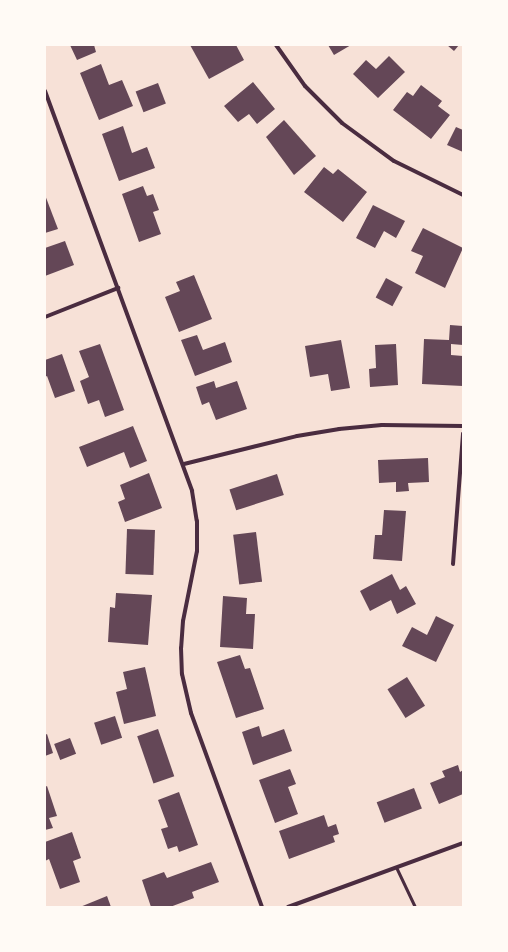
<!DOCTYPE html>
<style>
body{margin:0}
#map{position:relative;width:508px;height:952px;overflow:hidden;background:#f7e1d7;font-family:Georgia,serif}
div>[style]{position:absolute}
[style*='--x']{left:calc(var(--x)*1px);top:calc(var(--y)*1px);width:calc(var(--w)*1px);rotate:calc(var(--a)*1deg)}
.building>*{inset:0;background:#644757;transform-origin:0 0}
.service>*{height:3px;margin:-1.5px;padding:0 1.5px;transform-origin:1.5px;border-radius:1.5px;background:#4a2c40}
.minor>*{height:4px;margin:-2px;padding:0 2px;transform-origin:2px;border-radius:2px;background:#4a2c40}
span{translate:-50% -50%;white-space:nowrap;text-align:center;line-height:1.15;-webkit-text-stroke:3px #fffaf5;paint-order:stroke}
.frame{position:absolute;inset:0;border:46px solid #fffaf5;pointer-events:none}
</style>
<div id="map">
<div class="building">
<i style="clip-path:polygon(70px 45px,94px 45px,96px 52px,77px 60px)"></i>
<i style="clip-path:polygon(190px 45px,236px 45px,244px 60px,209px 79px)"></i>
<i style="clip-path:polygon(328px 45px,351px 45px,334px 55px)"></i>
<i style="clip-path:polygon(447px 45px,459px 45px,454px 51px)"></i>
<i style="clip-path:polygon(389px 56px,405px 72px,378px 98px,353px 74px,366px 60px,376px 69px)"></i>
<i style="clip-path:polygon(101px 64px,109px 85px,122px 80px,133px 106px,99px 120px,80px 73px)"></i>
<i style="clip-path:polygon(253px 82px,275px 109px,257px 124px,249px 114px,238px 122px,224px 106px)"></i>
<i style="left:158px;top:83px;width:22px;height:24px;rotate:69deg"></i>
<i style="clip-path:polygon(421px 85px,442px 101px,438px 106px,450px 115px,431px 139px,393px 110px,407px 92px,413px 96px)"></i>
<i style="clip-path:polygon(284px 120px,316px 156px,294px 175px,266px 137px)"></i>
<i style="clip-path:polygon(123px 126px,132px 153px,147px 147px,155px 168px,119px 181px,102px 134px)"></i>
<i style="clip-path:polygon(456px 127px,463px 130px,463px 152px,447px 145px)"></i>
<i style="clip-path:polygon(324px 167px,333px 174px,338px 169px,367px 192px,343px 222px,304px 192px)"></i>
<i style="clip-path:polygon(143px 186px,147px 196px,153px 194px,159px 210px,153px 212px,161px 234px,139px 242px,122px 194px)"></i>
<i style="clip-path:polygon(45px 195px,58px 229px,45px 233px)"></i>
<i style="clip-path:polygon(373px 205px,405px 221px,396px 238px,384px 231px,375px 248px,356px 238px)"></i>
<i style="clip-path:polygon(423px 228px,463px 248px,445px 288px,415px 273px,423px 256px,411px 251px)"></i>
<i style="clip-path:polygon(65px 241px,74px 265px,45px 276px,45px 248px)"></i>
<i style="clip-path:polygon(194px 275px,212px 319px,179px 332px,165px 297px,180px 291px,176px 282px)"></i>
<i style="left:386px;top:278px;width:19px;height:22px;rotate:28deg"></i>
<i style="clip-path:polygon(450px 325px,463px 326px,463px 345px,451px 344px,451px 355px,463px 356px,463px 386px,422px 384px,424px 339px,449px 340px)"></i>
<i style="clip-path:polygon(197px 335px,203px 350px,225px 342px,232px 362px,195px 376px,181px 340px)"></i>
<i style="clip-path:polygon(341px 340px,350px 388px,331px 391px,328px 374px,310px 377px,305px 346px)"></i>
<i style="clip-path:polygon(100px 344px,124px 410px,105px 417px,99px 400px,88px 404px,80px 381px,89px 377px,79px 351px)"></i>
<i style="clip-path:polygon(396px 344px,398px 385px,370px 387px,369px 369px,376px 368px,375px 345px)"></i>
<i style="clip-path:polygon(62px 354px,75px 391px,55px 398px,47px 376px,45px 377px,45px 360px)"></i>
<i style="clip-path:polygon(214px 381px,216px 388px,237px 381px,247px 409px,216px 420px,209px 402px,202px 405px,196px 387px)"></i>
<i style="clip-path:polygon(133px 426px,147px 461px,130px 468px,124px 452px,87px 467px,79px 447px)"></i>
<i style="clip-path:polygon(428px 458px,429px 482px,408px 483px,409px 491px,396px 492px,396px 482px,379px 483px,378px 460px)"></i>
<i style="clip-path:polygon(149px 473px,162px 508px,125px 522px,118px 502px,125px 499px,120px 485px)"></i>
<i style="left:277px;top:474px;width:22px;height:50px;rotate:72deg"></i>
<i style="clip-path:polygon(384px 510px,406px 511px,402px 561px,373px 559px,375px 535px,382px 535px)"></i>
<i style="left:127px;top:529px;width:28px;height:45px;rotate:2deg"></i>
<i style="left:256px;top:532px;width:50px;height:23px;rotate:83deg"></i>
<i style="clip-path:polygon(392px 574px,400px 590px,406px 586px,416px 604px,397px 614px,391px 600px,370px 611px,360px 591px)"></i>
<i style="clip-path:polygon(116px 593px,152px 595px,148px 645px,108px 642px,110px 607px,115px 608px)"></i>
<i style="clip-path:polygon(223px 596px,247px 598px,246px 614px,255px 614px,253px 649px,220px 647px)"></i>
<i style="clip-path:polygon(436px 616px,454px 625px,436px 662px,402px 646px,412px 627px,427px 635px)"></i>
<i style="clip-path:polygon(240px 655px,245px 669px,250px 668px,264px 709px,236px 718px,217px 662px)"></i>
<i style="clip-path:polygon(145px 667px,156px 716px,124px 724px,116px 692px,127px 689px,123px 672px)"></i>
<i style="left:407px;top:677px;width:34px;height:23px;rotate:58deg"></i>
<i style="left:115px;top:716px;width:23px;height:22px;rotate:72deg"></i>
<i style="clip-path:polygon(259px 726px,262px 737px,284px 729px,292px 751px,253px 765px,242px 732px)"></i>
<i style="left:158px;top:729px;width:50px;height:22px;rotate:71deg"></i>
<i style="clip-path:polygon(47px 734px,53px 753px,45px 756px,45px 735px)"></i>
<i style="left:70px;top:738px;width:17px;height:17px;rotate:69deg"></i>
<i style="clip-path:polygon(458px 765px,460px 772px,463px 770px,463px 794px,439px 804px,430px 783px,445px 777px,442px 771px)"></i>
<i style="clip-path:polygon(290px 769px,296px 784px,288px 787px,298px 814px,275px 823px,259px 780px)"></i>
<i style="clip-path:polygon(47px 786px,57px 816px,49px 818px,53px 828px,45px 830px,45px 787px)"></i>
<i style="left:414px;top:788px;width:22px;height:40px;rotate:69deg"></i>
<i style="clip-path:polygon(179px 792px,198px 845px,179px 852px,177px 846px,168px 849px,161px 829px,168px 827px,158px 800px)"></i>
<i style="clip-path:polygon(324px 815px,328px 827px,336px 824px,339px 834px,333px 836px,335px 842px,289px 859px,279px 831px)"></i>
<i style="clip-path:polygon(72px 832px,81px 858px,73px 861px,80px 882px,60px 889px,49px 859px,45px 861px,45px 842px)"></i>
<i style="clip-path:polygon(211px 862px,219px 882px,192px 892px,194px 898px,170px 907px,151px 907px,142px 880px,164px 872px,167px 878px)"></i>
<i style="clip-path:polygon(107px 896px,111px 907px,80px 907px)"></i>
</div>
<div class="service">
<i style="--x:396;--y:867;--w:44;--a:64.6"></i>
</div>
<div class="minor">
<i style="--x:276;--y:45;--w:50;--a:54.7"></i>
<i style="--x:305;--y:86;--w:52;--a:45"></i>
<i style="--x:342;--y:123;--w:64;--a:36.2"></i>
<i style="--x:394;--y:161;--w:77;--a:26.2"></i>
<i style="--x:45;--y:91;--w:426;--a:69.8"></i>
<i style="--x:192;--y:491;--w:30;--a:81"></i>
<i style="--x:197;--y:521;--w:30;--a:90"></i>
<i style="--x:197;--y:551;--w:71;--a:101.3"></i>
<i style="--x:183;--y:621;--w:27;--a:94"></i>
<i style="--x:181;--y:648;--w:26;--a:88"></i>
<i style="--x:182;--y:674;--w:40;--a:77"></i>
<i style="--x:191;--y:713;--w:207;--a:69.9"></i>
<i style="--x:45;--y:317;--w:79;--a:-21.7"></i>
<i style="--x:184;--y:464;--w:116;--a:-13.9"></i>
<i style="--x:297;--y:436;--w:43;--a:-9.5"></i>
<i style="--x:339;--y:429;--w:43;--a:-5.3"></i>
<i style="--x:382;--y:425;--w:81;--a:0.7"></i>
<i style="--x:453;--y:564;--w:131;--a:-85.6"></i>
<i style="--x:288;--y:907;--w:186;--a:-20.1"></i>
</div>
<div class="frame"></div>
</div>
